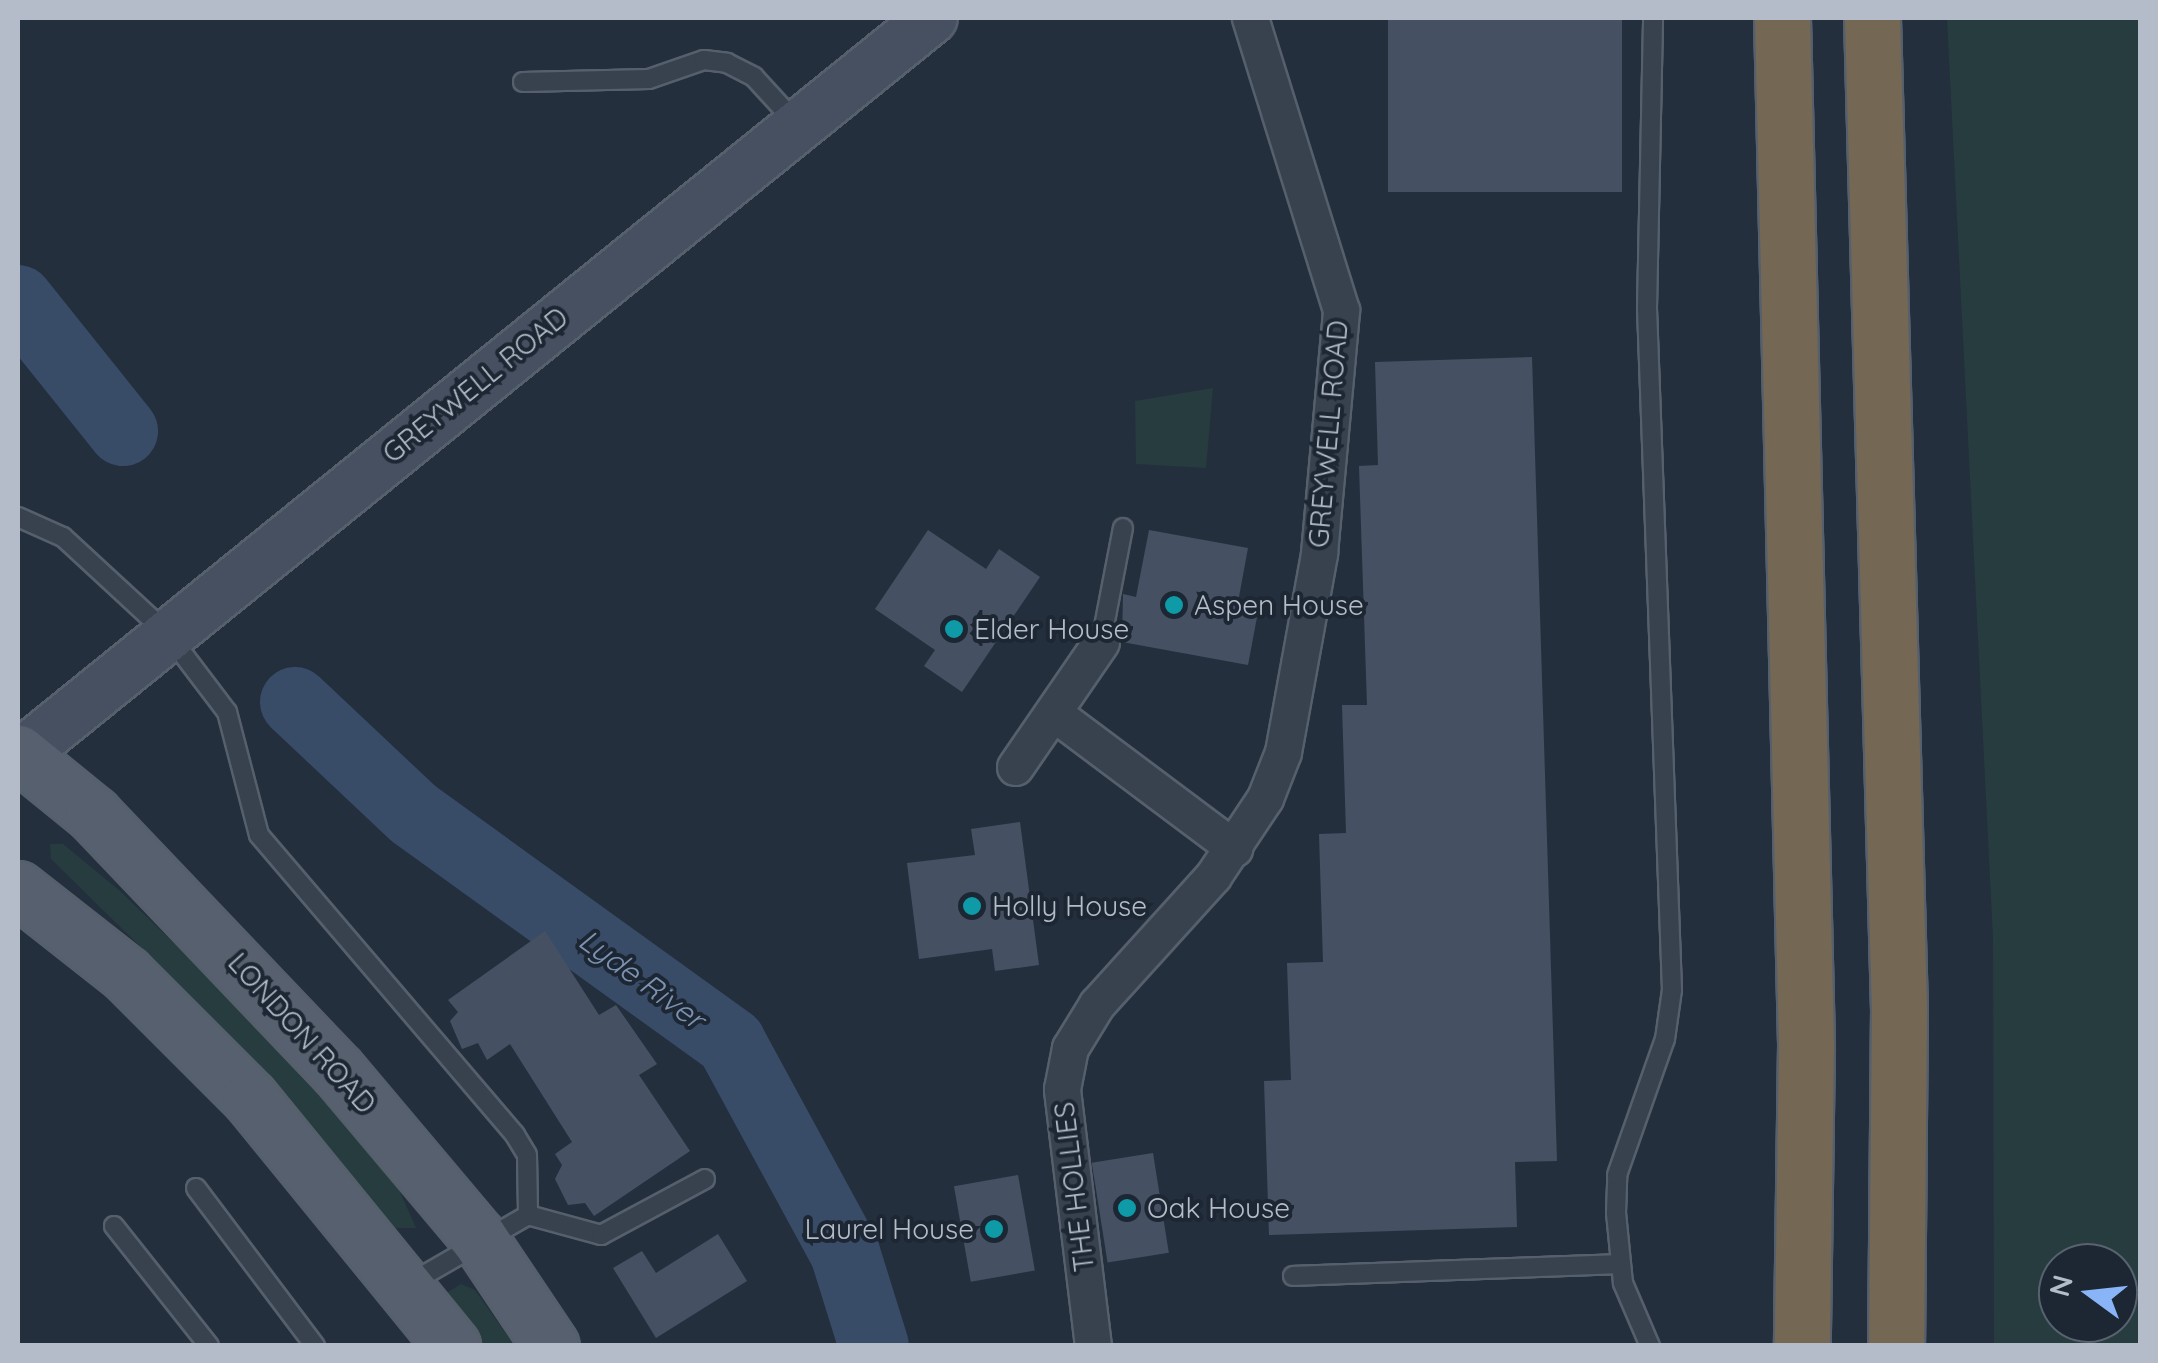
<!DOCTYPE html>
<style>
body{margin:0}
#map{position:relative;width:2158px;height:1363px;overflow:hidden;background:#242f3e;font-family:Quicksand,sans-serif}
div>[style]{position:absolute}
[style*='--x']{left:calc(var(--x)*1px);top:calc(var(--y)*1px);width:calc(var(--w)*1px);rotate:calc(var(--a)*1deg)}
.green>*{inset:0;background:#263c3f}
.river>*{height:70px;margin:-35px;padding:0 35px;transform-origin:35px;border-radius:35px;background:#394c67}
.building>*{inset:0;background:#455162;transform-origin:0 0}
.roads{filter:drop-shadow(2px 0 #565f6c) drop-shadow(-2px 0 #565f6c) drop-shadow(0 2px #565f6c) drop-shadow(0 -2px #565f6c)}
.lane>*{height:18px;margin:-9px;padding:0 9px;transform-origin:9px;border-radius:9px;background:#38414e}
.street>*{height:35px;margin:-17.5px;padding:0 17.5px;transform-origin:17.5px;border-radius:17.5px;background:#38414e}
.secondary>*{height:50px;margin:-25px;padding:0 25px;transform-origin:25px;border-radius:25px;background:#465061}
.primary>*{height:55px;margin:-27.5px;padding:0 27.5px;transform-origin:27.5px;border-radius:27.5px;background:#56606e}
.highway>*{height:55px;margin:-27.5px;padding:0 27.5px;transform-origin:27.5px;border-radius:27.5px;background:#746855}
.dots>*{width:28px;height:28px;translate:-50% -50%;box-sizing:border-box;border:5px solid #1d2633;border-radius:50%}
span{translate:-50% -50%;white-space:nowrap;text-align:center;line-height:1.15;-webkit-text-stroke:8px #1d2633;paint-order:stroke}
.street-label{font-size:28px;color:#b4bcc9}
.poi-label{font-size:28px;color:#b4bcc9}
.left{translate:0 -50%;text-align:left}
.right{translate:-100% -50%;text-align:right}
.water-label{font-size:30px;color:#7c92b1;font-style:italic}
.frame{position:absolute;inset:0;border:20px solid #b4bcc9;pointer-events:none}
.north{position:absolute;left:2038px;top:1243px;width:100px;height:100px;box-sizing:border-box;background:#1d2633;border:2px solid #59626f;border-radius:50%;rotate:285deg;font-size:28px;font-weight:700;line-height:40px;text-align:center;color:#b4bcc9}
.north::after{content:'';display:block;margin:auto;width:35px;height:45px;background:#8ab4f8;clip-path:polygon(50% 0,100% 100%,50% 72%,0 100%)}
</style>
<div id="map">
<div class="green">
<i style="clip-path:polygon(evenodd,1947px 18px,2140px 18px,2140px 1345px,1994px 1345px,1993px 938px,1947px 18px,2118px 1263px,2118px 1323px,2058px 1323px,2058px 1263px,2118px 1263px)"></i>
<i style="clip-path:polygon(1213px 388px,1206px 468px,1136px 464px,1135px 401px)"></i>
<i style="clip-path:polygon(50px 844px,63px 844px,120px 891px,261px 1027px,397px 1185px,416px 1228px,389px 1228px,208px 1013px,51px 859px)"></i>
<i style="clip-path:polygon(461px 1284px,475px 1290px,514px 1345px,474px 1345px,443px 1295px)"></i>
</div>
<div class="river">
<i style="--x:18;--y:300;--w:168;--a:51.3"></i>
<i style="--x:295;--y:702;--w:163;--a:43.3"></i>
<i style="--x:414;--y:814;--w:391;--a:35.8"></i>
<i style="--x:731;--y:1043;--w:239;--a:61.5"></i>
<i style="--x:845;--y:1253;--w:97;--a:72.7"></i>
</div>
<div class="building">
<i style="left:1388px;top:18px;width:234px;height:174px"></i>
<i style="clip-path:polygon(1532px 357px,1557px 1161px,1515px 1162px,1517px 1227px,1269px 1235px,1264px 1081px,1291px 1080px,1287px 963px,1323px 962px,1319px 834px,1346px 833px,1342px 705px,1367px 705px,1359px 466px,1378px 465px,1375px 362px)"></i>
<i style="clip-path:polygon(928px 530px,986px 569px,999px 549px,1040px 577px,962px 692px,924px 666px,935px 650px,875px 609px)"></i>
<i style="clip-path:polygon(1149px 530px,1248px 548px,1236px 613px,1257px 617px,1248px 665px,1122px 642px,1123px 594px,1136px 597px)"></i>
<i style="clip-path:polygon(1020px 822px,1039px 965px,995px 971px,992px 949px,919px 959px,907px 863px,975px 855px,971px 829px)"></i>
<i style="clip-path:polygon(545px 931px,599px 1015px,616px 1005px,657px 1064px,639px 1075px,690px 1151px,594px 1216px,585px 1203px,568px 1205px,555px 1179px,562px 1165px,555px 1154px,572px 1142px,510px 1044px,487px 1060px,478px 1043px,462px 1049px,450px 1021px,458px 1012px,448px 1000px)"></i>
<i style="left:1153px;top:1153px;width:101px;height:62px;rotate:81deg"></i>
<i style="left:1018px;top:1175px;width:97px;height:65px;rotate:80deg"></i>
<i style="clip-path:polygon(718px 1234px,747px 1281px,656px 1338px,613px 1268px,642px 1251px,656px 1273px)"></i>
</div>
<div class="roads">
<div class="lane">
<i style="--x:523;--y:82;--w:126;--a:-1.4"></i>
<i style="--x:649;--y:79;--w:58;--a:-19.1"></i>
<i style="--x:704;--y:60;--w:23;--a:7"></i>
<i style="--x:727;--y:63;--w:30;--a:27"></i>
<i style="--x:754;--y:77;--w:65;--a:47.5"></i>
<i style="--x:18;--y:517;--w:49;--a:24"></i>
<i style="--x:63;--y:537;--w:142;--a:42.7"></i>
<i style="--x:167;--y:633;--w:99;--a:52.8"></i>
<i style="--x:227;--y:712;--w:127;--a:75.4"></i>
<i style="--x:259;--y:835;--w:394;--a:49.5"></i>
<i style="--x:515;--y:1135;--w:23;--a:59"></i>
<i style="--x:527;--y:1155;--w:60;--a:89"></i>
<i style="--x:1101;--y:642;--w:116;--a:-79.1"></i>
<i style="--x:196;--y:1188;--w:198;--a:53"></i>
<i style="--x:114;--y:1226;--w:153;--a:51.6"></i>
<i style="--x:1293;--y:1276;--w:327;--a:-2.1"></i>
<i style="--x:407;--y:1285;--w:140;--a:-30"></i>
<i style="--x:528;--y:1215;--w:76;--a:15.3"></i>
<i style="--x:601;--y:1235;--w:118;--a:-28.3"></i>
<i style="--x:1650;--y:1346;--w:69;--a:-113.2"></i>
<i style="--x:1623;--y:1283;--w:70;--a:-95.7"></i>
<i style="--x:1616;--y:1213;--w:38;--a:-88"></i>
<i style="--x:1617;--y:1175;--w:144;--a:-70.6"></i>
<i style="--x:1665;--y:1039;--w:49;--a:-81.9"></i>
<i style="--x:1672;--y:990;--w:682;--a:-92.1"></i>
<i style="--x:1647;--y:308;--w:290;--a:-88.8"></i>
</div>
<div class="street">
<i style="--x:1055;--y:714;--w:224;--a:36.8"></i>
<i style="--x:1015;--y:767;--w:152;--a:-55.5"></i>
<i style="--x:1093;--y:1346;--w:259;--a:-96.9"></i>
<i style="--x:1062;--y:1089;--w:42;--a:-79"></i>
<i style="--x:1070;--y:1048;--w:52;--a:-58.5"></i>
<i style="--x:1097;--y:1004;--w:173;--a:-47.8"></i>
<i style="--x:1213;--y:876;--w:94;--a:-56.3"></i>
<i style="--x:1265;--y:798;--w:49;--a:-68.6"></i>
<i style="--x:1283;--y:752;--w:202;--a:-79.7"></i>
<i style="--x:1319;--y:553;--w:244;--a:-84.8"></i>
<i style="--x:1341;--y:310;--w:306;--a:-107.3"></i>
</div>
<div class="secondary">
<i style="--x:18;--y:757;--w:1175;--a:-38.96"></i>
</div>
<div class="primary">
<i style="--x:18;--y:753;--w:97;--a:39.1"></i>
<i style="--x:93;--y:814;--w:355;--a:46.4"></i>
<i style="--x:338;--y:1071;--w:217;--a:49.9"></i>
<i style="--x:478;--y:1237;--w:131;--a:56.2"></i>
<i style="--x:18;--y:889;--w:137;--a:38.2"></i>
<i style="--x:126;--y:974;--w:175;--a:45"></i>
<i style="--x:250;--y:1098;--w:320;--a:50.8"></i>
</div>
<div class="highway">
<i style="--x:1782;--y:18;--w:1027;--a:88.66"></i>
<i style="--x:1806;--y:1045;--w:301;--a:90.8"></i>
<i style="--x:1872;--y:18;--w:991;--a:88.44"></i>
<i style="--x:1899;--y:1009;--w:337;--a:90.5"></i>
</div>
</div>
<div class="dots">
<i style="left:1174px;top:605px;background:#0f9aa8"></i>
<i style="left:954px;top:629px;background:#0f9aa8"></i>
<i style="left:972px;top:906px;background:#0f9aa8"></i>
<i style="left:1127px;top:1208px;background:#0f9aa8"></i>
<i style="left:994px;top:1229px;background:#0f9aa8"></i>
</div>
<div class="street-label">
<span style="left:475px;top:385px;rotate:-39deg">GREYWELL ROAD</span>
<span style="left:1328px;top:434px;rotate:-85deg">GREYWELL ROAD</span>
<span style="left:302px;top:1033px;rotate:48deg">LONDON ROAD</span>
<span style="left:1074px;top:1187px;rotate:-97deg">THE HOLLIES</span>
</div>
<div class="poi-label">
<span class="left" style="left:1194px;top:605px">Aspen House</span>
<span class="left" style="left:974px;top:629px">Elder House</span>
<span class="left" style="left:992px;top:906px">Holly House</span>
<span class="left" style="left:1147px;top:1208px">Oak House</span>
<span class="right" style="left:974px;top:1229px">Laurel House</span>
</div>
<div class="water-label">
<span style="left:642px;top:979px;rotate:36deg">Lyde River</span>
</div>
<div class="frame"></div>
<div class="north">N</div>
</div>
